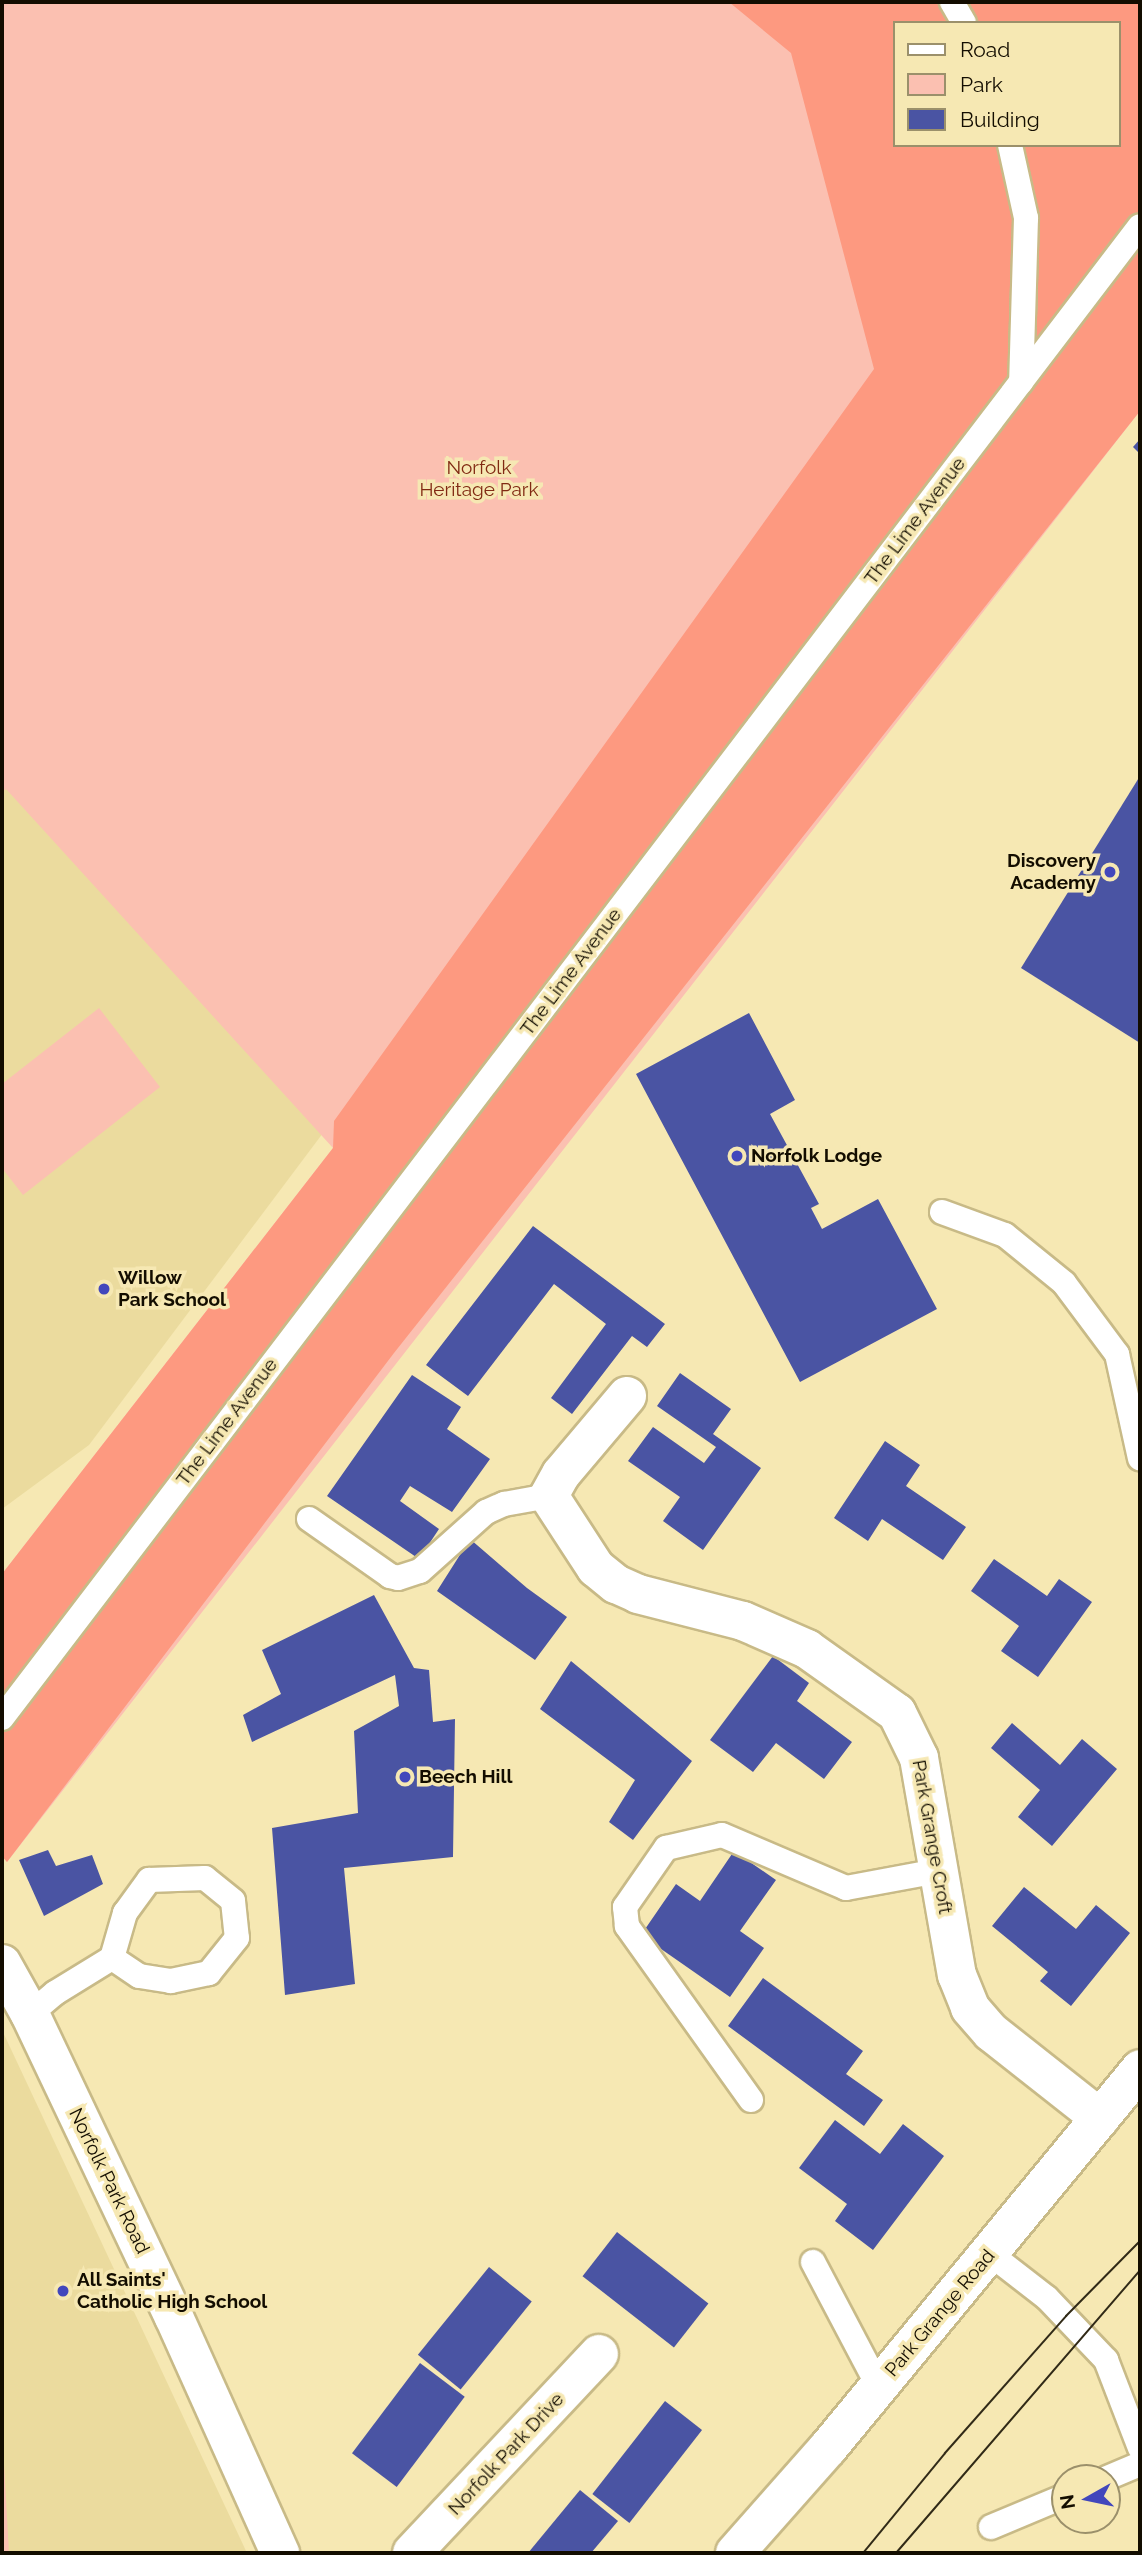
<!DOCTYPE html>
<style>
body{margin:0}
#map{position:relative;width:1142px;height:2555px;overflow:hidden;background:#f6e8b3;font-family:Raleway,sans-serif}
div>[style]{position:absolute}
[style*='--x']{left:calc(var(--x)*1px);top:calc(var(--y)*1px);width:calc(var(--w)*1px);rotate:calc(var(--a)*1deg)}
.built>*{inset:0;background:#ebdb9e}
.green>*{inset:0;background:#fbc0b1}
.forest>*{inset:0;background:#fd9980}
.building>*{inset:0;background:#4a54a3;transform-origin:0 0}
.roads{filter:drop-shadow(2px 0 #c8ba87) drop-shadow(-2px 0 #c8ba87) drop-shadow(0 2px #c8ba87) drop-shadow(0 -2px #c8ba87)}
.lane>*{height:24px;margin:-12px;padding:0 12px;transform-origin:12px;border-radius:12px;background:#fff}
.street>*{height:38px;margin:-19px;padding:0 19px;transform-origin:19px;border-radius:19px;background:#fff}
.secondary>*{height:38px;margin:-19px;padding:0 19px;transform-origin:19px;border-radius:19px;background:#fff}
.tram>*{height:2px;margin:-1px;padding:0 1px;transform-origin:1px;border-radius:1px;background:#312a17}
.dots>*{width:19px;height:19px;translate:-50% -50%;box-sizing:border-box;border:4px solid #f6e8b3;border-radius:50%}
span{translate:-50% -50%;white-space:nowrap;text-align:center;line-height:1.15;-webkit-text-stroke:7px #f6e8b3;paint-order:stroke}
.park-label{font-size:19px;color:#812a13}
.street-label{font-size:19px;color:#130d00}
.poi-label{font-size:19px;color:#130d00;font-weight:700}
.right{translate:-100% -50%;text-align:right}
.left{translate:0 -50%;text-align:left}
.frame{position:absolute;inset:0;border:4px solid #130d00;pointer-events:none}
.legend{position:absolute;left:893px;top:21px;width:228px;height:126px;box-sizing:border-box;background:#f6e8b3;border:2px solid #9b906b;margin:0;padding:9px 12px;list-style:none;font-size:21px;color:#130d00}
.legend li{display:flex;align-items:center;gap:14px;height:35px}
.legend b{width:35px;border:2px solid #9b906b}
.north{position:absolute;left:1051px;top:2464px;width:70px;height:70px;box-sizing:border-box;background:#f6e8b3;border:2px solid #9b906b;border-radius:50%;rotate:261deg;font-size:19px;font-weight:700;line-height:28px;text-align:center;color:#130d00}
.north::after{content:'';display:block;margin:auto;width:24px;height:32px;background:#4247bc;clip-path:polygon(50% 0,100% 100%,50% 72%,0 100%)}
</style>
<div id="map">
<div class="built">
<i style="clip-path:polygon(2px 770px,323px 1133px,89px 1445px,2px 1509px)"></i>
<i style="clip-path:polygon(2px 2030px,247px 2553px,2px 2553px)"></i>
</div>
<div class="green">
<i style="clip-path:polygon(evenodd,2px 2px,1140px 2px,1140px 411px,7px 1862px,2px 1856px,2px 1574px,333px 1148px,6px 789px,2px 792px,2px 2px,895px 23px,1119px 23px,1119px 145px,895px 145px,895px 23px)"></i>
<i style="clip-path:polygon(99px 1008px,160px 1087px,23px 1195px,2px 1168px,2px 1084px)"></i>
<i style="clip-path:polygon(2px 2429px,9px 2553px,2px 2553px)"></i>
</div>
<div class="forest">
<i style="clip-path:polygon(evenodd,729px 2px,1140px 2px,1140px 411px,394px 1353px,7px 1862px,2px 1856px,2px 1574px,333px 1148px,334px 1121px,874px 369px,791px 53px,729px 2px,895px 23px,1119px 23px,1119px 145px,895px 145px,895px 23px)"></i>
</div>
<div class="building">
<i style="clip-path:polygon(1140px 439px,1140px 454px,1133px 447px)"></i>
<i style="clip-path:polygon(1140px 776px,1140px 1043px,1021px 968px)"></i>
<i style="clip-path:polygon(749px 1013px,795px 1100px,770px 1114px,819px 1204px,811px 1208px,822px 1229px,878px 1199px,937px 1309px,800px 1382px,636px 1074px)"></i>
<i style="clip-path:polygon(533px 1226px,665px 1324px,647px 1347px,632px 1336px,572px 1414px,551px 1398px,606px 1324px,554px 1284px,468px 1396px,426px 1365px)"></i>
<i style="clip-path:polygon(680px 1373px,731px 1409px,713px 1434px,761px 1468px,703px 1550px,663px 1521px,680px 1497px,628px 1461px,653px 1427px,704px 1463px,716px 1447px,657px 1406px)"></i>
<i style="clip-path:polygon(412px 1375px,461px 1407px,447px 1429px,490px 1459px,452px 1512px,410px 1486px,400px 1501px,439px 1529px,419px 1559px,327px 1496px)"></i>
<i style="clip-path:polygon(885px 1441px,920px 1465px,906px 1486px,966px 1527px,943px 1560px,882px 1519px,868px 1541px,834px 1518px)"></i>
<i style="clip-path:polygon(470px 1539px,527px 1588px,567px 1617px,535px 1660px,437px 1591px)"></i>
<i style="clip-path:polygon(994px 1559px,1047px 1596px,1059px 1579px,1092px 1602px,1038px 1677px,1001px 1651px,1019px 1626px,971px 1591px)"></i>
<i style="clip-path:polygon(374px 1595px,414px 1668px,429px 1670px,433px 1722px,455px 1719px,453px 1857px,344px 1868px,355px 1984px,285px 1995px,272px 1828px,358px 1813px,354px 1731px,399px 1706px,395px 1675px,252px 1742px,243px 1715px,281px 1694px,262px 1650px)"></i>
<i style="clip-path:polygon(773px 1656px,809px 1683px,797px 1701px,852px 1742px,824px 1779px,776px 1743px,753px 1772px,710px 1740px)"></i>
<i style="clip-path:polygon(571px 1661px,692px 1761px,633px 1840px,609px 1822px,635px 1780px,540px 1709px)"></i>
<i style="clip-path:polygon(1012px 1723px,1060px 1765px,1082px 1739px,1117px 1769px,1052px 1846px,1018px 1817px,1040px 1790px,991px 1748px)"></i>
<i style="clip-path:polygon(48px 1850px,56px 1866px,92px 1855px,103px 1884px,44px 1916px,19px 1860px)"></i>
<i style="clip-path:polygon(734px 1851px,776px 1880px,740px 1931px,764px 1948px,730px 1997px,641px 1935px,676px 1884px,700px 1901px)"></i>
<i style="clip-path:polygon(1024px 1887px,1076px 1929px,1096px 1905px,1130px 1933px,1071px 2006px,1040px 1981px,1048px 1972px,992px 1926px)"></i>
<i style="clip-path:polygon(763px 1978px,863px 2051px,846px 2074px,883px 2100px,864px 2126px,728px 2026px)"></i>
<i style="clip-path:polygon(835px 2120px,880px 2154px,903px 2124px,944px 2156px,873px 2250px,835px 2221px,847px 2204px,799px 2168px)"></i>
<i style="left:617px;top:2232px;width:116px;height:56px;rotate:38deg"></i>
<i style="left:489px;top:2267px;width:55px;height:113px;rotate:39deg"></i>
<i style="left:420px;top:2363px;width:56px;height:113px;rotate:37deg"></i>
<i style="left:665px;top:2401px;width:47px;height:118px;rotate:38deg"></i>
<i style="clip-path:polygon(580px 2490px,618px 2521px,591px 2553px,528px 2553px)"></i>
</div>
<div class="roads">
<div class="lane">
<i style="--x:952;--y:2;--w:24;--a:60"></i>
<i style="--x:1010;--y:145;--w:75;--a:77.6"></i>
<i style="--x:1026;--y:218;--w:164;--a:91.7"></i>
<i style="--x:942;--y:1212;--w:67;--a:20.1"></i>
<i style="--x:1005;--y:1235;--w:76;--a:39.1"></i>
<i style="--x:1064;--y:1283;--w:89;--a:53.3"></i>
<i style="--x:1117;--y:1354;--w:107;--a:77.6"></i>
<i style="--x:309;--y:1519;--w:99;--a:35.1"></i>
<i style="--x:390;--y:1576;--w:8;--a:14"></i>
<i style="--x:398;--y:1578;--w:23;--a:-18"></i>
<i style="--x:420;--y:1571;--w:89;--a:-41.8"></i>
<i style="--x:486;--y:1512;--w:20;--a:-24"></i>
<i style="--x:504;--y:1504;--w:46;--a:-10.1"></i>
<i style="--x:2;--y:1718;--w:1876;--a:-52.67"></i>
<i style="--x:30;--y:2014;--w:33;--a:-40"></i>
<i style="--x:55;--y:1993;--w:67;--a:-31.6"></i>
<i style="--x:112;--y:1958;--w:47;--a:-73.9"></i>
<i style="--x:125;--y:1913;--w:41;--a:-54"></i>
<i style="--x:149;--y:1880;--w:56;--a:-2"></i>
<i style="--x:205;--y:1878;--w:36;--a:39"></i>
<i style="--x:233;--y:1901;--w:37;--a:84"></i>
<i style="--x:237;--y:1938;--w:45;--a:128.7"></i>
<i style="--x:209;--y:1973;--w:39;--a:168"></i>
<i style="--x:171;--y:1981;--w:32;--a:-171"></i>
<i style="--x:139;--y:1976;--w:32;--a:-146"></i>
<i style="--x:751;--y:2100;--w:214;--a:-125.5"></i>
<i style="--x:627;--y:1926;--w:19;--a:-96"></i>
<i style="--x:625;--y:1907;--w:72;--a:-55.2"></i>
<i style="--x:666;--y:1848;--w:57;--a:-13.1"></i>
<i style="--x:722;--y:1835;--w:135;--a:23.1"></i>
<i style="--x:846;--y:1888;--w:94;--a:-10.5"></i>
<i style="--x:989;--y:2253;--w:73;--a:37.8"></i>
<i style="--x:1047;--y:2298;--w:86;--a:46.4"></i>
<i style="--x:1106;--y:2360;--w:94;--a:68.9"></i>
<i style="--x:813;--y:2262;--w:141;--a:62.2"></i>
<i style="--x:1107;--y:2478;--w:36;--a:-23"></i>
<i style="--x:991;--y:2527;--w:80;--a:-22.7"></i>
</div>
<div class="street">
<i style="--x:627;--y:1396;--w:102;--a:130.2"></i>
<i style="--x:561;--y:1474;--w:25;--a:119"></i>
<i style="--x:549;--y:1496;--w:86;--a:56.9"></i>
<i style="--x:596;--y:1568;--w:26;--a:39"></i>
<i style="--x:616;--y:1584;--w:24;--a:24"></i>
<i style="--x:638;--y:1594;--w:108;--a:14.4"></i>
<i style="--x:743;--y:1621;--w:70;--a:23.6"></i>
<i style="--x:807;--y:1649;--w:110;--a:35.4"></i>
<i style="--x:897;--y:1713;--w:50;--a:63.9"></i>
<i style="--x:919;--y:1758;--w:220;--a:80.1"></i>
<i style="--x:957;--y:1975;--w:35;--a:68"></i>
<i style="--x:970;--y:2008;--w:32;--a:49"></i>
<i style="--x:991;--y:2032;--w:139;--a:38.3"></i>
<i style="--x:2;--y:1964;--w:57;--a:60.8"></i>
<i style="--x:30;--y:2014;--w:335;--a:64.6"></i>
<i style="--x:174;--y:2317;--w:259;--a:65.8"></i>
<i style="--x:412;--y:2553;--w:273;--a:-46.8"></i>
</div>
<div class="secondary">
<i style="--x:735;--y:2553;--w:140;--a:-48.5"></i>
<i style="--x:828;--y:2448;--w:491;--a:-50.5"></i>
</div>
</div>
<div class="tram">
<i style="--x:863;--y:2553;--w:129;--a:-50.6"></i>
<i style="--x:945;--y:2453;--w:183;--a:-48.5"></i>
<i style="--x:1066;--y:2316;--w:105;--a:-45.4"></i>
<i style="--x:896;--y:2553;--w:374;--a:-49.2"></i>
</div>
<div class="dots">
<i style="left:1110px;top:872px;background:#4247bc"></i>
<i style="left:737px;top:1156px;background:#4247bc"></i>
<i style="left:104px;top:1289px;background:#4247bc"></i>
<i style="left:405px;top:1777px;background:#4247bc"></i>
<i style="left:63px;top:2291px;background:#4247bc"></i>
</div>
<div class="park-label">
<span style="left:479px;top:479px">Norfolk<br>Heritage Park</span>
</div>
<div class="street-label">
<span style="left:915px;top:521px;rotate:-53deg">The Lime Avenue</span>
<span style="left:571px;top:972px;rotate:-53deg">The Lime Avenue</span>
<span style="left:227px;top:1422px;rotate:-53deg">The Lime Avenue</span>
<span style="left:932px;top:1837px;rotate:80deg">Park Grange Croft</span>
<span style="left:109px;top:2181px;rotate:64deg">Norfolk Park Road</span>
<span style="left:940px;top:2313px;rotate:-50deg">Park Grange Road</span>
<span style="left:506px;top:2454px;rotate:-47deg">Norfolk Park Drive</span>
</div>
<div class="poi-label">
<span class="right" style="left:1096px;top:872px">Discovery<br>Academy</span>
<span class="left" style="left:751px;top:1156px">Norfolk Lodge</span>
<span class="left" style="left:118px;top:1289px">Willow<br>Park School</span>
<span class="left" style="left:419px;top:1777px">Beech Hill</span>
<span class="left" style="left:77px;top:2291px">All Saints'<br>Catholic High School</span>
</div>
<div class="frame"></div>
<ul class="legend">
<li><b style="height:9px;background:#fff"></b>Road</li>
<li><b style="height:19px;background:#fbc0b1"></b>Park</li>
<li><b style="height:19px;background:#4a54a3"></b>Building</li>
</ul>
<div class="north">N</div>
</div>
